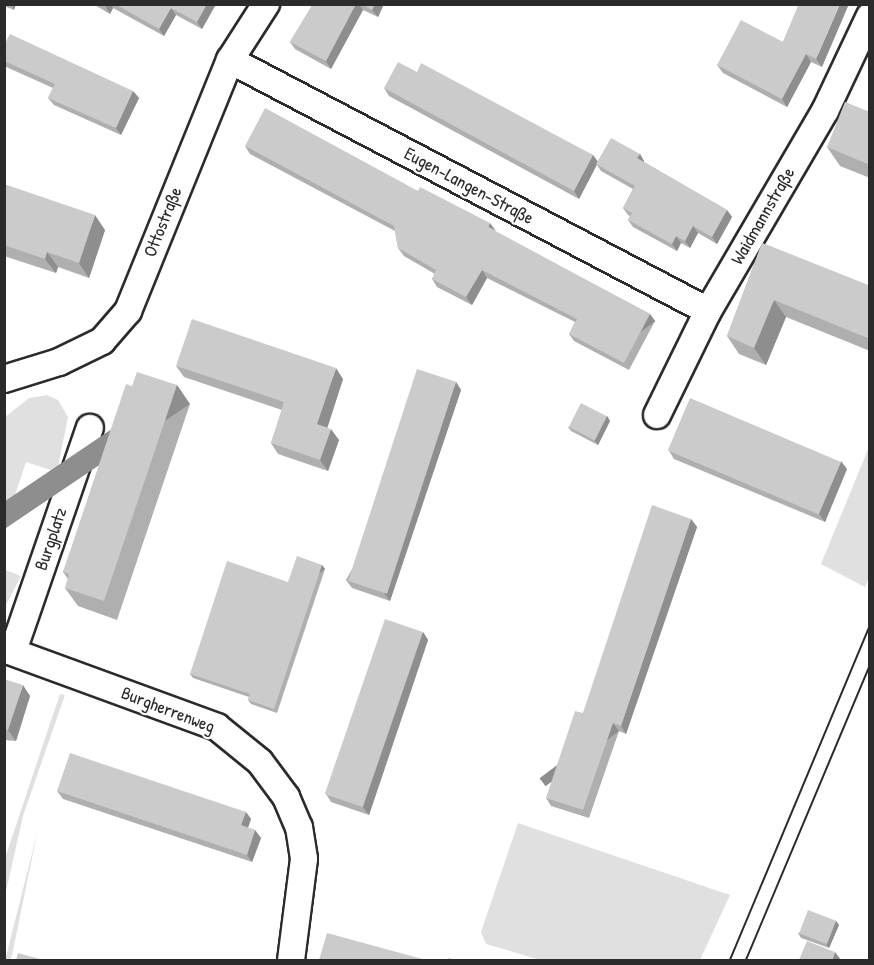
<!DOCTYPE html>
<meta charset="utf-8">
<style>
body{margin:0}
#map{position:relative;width:874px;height:965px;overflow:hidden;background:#fff;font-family:"Patrick Hand",sans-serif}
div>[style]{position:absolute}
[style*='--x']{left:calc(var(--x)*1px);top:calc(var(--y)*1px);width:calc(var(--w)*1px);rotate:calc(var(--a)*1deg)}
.green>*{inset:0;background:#e0e0e0}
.roads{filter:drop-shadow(2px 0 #2b2b2b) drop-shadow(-2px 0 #2b2b2b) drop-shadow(0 2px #2b2b2b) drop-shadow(0 -2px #2b2b2b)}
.street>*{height:26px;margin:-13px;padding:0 13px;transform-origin:13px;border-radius:13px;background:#fff}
.tram>*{height:1.5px;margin:-0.75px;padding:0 0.75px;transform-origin:0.75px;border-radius:0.75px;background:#2b2b2b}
.wall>*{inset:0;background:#afafaf}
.shaded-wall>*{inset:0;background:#8e8e8e;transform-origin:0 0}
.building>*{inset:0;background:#cbcbcb;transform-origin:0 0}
span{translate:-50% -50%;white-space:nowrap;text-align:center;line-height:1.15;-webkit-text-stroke:4.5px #fff;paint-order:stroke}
.street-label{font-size:18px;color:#2b2b2b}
.frame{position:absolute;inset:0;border:6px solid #2b2b2b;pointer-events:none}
</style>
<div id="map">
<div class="green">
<i style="clip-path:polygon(47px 395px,58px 400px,68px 417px,57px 472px,26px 462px,5px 525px,5px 417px,29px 398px)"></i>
<i style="clip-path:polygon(869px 447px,870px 576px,865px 587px,821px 564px)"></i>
<i style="clip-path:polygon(5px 570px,21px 576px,5px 607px,4px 570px)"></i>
<i style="clip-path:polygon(60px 694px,65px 695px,23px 816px,5px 896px,5px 858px)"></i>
<i style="clip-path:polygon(518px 823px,730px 895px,700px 960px,540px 960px,486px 944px,481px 932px)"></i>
<i style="clip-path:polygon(37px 834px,12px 955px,10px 960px,5px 960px)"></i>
</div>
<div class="roads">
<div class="street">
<i style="--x:230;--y:60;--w:540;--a:27.7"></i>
<i style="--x:4;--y:379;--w:58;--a:-17.2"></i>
<i style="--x:59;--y:362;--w:48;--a:-26"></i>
<i style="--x:102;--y:341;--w:40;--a:-49"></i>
<i style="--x:128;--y:311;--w:271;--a:-67.9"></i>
<i style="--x:230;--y:60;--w:67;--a:-57.3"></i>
<i style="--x:657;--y:415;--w:116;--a:-63.9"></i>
<i style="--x:708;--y:311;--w:232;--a:-59.7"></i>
<i style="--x:825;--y:111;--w:105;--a:-64.7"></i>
<i style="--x:4;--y:649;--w:227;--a:20.1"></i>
<i style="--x:217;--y:727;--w:55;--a:39.1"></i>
<i style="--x:260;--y:762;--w:44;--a:53.4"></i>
<i style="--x:286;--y:797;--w:33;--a:67"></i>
<i style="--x:299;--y:827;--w:32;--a:81"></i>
<i style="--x:304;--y:859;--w:102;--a:97.3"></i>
<i style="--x:13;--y:651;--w:236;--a:-71"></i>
</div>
</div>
<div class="tram">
<i style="--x:730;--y:960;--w:362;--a:-67.3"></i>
<i style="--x:746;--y:960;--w:320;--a:-67.2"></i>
</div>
<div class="wall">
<i style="clip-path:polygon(4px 4px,16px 4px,14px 10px,4px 6px)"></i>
<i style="clip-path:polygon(93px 4px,216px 4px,202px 29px,176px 15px,164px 36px,113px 8px,110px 14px)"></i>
<i style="clip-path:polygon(313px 4px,384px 4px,378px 17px,363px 10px,331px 69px,295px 49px,290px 42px)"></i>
<i style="clip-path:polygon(799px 4px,822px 67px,811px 62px,787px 107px,723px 73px,717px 65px,783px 42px)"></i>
<i style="clip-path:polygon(4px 45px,133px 91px,139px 98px,121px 135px,54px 105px,48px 98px,53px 88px,4px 66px)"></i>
<i style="clip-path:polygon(417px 72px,593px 155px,598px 162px,640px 154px,644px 161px,644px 162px,727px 210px,732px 217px,717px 244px,698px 233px,690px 248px,681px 243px,677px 251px,633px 227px,628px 220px,630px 216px,628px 215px,623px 208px,633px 189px,601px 171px,597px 165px,579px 199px,389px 96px,384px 88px)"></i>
<i style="clip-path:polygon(870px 112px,870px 178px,840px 166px,827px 147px)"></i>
<i style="clip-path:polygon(245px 146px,418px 191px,650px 314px,655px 321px,629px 370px,574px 341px,569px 334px,575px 322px,487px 278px,472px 305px,437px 287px,432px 279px,435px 274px,404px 256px,398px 248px,395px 231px,250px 154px)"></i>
<i style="clip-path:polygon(4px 184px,105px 230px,89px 278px,58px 267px,56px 273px,4px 256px)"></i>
<i style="clip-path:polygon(762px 243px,870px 286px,870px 351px,786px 317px,766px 365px,739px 354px,727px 336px)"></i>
<i style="clip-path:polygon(176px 366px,343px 379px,327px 428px,339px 440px,328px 471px,278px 454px,271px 443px,282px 410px,184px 377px)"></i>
<i style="clip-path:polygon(456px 382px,461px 390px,390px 601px,352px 588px,346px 580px)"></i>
<i style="clip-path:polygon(177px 385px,190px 404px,117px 620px,78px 606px,65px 588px,68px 579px,63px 572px,132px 386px)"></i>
<i style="clip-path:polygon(607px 416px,610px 421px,598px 445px,571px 431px,568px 427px)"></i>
<i style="clip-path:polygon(669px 451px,847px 469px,825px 522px,674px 459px)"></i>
<i style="clip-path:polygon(691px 519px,697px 527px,626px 734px,619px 731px,589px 818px,551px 806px,546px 798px,583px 713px)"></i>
<i style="clip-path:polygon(322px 565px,325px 569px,277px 713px,251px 704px,248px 700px,249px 697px,193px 678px,190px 674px,288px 582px)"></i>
<i style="clip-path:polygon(423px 632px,428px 640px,369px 815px,331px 802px,326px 794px)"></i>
<i style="clip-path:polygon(4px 679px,30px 696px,16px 741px,4px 740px)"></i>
<i style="clip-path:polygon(57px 791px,246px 812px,251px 819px,248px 828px,255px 830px,261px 838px,252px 862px,63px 799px)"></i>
<i style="clip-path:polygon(836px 921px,839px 925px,829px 948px,801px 938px,798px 933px)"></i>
</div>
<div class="shaded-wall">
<i style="clip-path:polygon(11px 4px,16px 4px,14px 10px)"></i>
<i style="clip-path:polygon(107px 4px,111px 4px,113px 8px,110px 14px,106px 7px)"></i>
<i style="clip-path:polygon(207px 4px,216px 4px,202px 29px,197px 22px)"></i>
<i style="clip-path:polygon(356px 4px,359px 4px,363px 10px,331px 69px,326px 61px)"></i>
<i style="clip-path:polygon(375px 4px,384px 4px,378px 17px,372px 10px)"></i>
<i style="clip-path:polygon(840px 4px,849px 4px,822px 67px,816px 59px)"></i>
<i style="clip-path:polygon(171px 8px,176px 15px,164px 36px,159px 29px)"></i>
<i style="clip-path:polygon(806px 54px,811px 62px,787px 107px,782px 99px)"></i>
<i style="clip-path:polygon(133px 91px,139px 98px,121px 135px,116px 128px)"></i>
<i style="clip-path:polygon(640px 154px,644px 161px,642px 165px,637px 158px)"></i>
<i style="clip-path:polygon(593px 155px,598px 162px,579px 199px,574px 191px)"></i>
<i style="clip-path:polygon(727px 210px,732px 217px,717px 244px,712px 237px)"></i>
<i style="clip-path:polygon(95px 215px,105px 230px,89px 278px,79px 263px)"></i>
<i style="clip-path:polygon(490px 223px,496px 231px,488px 227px)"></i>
<i style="clip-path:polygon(693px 226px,698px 233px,690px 248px,685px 241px)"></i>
<i style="clip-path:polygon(676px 236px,681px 243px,677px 251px,672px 244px)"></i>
<i style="clip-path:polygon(47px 252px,58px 267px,56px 273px,45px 259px)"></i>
<i style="clip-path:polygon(482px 270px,487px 278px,472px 305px,466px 297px)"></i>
<i style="clip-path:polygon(774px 300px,786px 317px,766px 365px,754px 348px)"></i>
<i style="left:650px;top:314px;width:9px;height:55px;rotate:54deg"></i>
<i style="clip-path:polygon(336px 368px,343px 379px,325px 435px,317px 424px)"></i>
<i style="clip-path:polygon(456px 382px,461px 390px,390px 601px,384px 593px)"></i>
<i style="left:177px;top:385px;width:23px;height:228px;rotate:56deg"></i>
<i style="clip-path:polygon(607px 416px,610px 421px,598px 445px,595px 441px)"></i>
<i style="clip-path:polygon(331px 429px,339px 440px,328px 471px,320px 460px)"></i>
<i style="clip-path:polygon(841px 461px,847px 469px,825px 522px,819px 514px)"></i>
<i style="clip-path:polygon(691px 519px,697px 527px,626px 734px,621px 726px)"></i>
<i style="left:322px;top:565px;width:5px;height:152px;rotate:53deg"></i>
<i style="clip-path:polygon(423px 632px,428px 640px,369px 815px,363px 807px)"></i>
<i style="clip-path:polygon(23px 685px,30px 696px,16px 741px,8px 730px)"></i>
<i style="left:613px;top:723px;width:10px;height:92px;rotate:53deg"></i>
<i style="clip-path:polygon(246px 812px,251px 819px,246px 833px,241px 825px)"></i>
<i style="clip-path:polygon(255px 830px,261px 838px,252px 862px,247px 855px)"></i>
<i style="clip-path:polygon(836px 921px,839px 925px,829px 948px,826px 944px)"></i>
<i style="clip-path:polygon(835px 952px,841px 960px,832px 960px)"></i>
</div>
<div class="building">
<i style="clip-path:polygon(115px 4px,207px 4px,197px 22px,171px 8px,159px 29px)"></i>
<i style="clip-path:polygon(313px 4px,356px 4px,326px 61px,290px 42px)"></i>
<i style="clip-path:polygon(362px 4px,375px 4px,372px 10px)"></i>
<i style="clip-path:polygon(799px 4px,840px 4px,816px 59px,806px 54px,782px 99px,717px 65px,741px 20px,783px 42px)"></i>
<i style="clip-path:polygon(10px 34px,133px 91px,116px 128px,48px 98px,55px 84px,4px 61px,4px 45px)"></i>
<i style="clip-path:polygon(398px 62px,417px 72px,421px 63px,593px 155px,574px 191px,384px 88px)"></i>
<i style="clip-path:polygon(845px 102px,870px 112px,870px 165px,827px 147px)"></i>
<i style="clip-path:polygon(265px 108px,418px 191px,420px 187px,490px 223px,488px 227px,650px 314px,624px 363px,569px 334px,577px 319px,482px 270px,466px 297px,432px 279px,436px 270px,398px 248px,394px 226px,245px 146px)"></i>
<i style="clip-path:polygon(611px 138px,640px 154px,637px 158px,727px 210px,712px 237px,693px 226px,685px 241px,676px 236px,672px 244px,628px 220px,632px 213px,623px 208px,635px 186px,596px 164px)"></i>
<i style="clip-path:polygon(4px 184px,95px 215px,79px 263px,47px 252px,45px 259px,4px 245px)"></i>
<i style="clip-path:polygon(762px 243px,870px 286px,870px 339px,774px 300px,754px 348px,727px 336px)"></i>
<i style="clip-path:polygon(192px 319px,336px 368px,317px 424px,331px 429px,320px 460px,271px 443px,284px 402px,176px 366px)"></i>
<i style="left:417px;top:369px;width:41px;height:223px;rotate:18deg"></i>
<i style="clip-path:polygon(137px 372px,177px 385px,104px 601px,65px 588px,69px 574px,63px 572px,126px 384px,132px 386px)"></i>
<i style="left:690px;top:398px;width:164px;height:57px;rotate:23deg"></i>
<i style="left:581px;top:403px;width:29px;height:27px;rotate:27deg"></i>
<i style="clip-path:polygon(652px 505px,691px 519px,621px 726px,613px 723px,583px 810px,546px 798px,575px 711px,583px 713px)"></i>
<i style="clip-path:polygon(297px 556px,322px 565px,274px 709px,248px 700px,250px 694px,190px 674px,227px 561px,288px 582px)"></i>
<i style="left:385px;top:619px;width:40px;height:185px;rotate:19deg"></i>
<i style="clip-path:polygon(4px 679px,23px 685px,8px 730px,4px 730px)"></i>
<i style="clip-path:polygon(70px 753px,246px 812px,241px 825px,255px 830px,247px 855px,57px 791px)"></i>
<i style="left:808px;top:910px;width:30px;height:25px;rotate:21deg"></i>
<i style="clip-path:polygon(327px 933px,426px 960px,319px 960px)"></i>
<i style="clip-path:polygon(807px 941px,835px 952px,832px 960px,799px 960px)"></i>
<i style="clip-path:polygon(18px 953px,43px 960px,16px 960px)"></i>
<i style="clip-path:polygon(448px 958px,458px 960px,447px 960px)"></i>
</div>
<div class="street-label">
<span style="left:469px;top:186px;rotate:28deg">Eugen-Langen-Straße</span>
<span style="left:763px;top:216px;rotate:-60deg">Waidmannstraße</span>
<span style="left:163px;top:222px;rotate:-68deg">Ottostraße</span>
<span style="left:51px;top:539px;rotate:-71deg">Burgplatz</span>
<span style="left:168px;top:710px;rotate:21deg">Burgherrenweg</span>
</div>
<div class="frame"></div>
</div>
